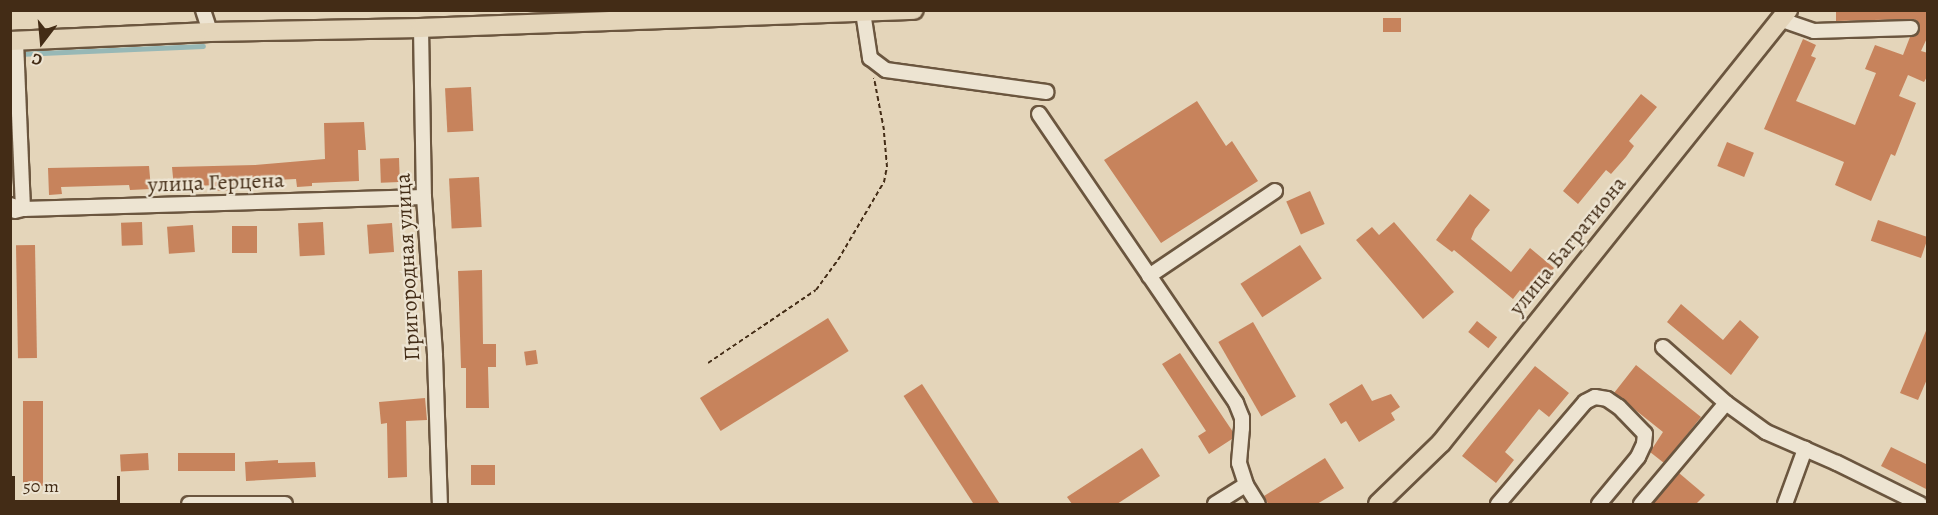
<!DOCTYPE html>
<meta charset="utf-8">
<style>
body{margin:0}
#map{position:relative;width:1938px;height:515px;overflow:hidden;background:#e4d5ba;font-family:Alegreya,serif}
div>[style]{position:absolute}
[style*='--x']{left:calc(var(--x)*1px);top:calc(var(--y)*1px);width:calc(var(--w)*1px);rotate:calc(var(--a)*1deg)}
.stream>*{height:4.5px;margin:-2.25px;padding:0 2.25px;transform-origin:2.25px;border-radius:2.25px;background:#97b8b6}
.building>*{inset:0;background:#c7835c;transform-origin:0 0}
.path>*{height:2px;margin-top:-1px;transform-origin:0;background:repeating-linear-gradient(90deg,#432c16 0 4.5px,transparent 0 7.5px)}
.roads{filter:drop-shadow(2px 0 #6b563f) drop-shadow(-2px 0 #6b563f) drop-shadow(0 2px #6b563f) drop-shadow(0 -2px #6b563f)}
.minor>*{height:14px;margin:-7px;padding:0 7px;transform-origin:7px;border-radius:7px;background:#ede4d2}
.major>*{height:18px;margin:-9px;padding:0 9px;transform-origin:9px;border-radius:9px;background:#e4d5ba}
span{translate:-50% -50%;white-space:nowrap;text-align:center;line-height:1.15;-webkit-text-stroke:4.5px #ede4d2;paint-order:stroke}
.street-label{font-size:22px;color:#432c16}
.frame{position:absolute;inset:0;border:12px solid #432c16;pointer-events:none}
.north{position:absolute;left:12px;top:12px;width:60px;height:60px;-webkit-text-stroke:4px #ede4d2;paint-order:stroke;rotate:196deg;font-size:16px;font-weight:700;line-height:24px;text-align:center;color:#432c16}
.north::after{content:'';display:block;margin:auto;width:21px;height:27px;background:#432c16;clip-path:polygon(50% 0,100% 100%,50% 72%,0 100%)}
.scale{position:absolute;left:12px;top:476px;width:108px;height:27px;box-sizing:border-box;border:3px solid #432c16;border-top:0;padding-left:8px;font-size:18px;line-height:21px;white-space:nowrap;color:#432c16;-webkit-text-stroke:4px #ede4d2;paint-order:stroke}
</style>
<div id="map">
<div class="stream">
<i style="--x:19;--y:54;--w:184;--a:-2.5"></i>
</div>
<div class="building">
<i style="clip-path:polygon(1836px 10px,1928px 10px,1928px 36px,1921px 51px,1928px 53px,1928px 75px,1924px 82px,1908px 75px,1899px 96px,1916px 103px,1895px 156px,1891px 154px,1871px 201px,1835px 185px,1844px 162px,1764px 129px,1803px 39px,1816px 45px,1811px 56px,1816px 58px,1796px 101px,1855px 125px,1876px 73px,1865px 69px,1875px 45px,1903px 55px,1910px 37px,1916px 35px,1920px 28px,1917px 20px,1911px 19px,1836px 21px)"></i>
<i style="left:1401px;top:18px;width:14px;height:18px;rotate:90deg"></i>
<i style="left:471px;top:87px;width:44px;height:26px;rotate:87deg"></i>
<i style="clip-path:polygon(1641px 94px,1657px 107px,1629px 141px,1634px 146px,1626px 157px,1611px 174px,1606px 170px,1578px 204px,1563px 191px)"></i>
<i style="clip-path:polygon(1197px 101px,1226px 146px,1232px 141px,1258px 181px,1161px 243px,1104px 160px)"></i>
<i style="clip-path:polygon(364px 122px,366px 150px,358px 150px,359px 181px,312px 183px,312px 186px,297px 187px,296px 179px,234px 182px,235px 190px,213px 191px,213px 185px,174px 188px,172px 167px,255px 165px,325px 159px,324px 123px)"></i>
<i style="left:1727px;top:142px;width:29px;height:26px;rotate:22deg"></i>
<i style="left:399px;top:158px;width:24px;height:19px;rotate:88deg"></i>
<i style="clip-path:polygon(149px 166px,151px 189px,130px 190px,129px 185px,61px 187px,62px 194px,49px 195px,48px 168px)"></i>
<i style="left:479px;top:177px;width:50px;height:30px;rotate:87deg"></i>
<i style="left:1310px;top:191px;width:36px;height:26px;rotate:66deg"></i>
<i style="clip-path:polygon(1470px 194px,1490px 210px,1475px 229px,1471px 239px,1511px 272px,1530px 248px,1554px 268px,1529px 298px,1520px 290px,1513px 299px,1454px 250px,1452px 252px,1436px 240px)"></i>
<i style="left:1878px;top:220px;width:53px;height:22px;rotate:19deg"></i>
<i style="left:142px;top:222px;width:23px;height:21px;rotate:88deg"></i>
<i style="left:323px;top:222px;width:33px;height:25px;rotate:87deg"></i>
<i style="clip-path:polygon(1394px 222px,1454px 292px,1423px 319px,1356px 240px,1372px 227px,1379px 235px)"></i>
<i style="left:392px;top:223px;width:29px;height:25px;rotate:86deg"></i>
<i style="left:193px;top:225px;width:27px;height:26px;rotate:86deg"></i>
<i style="left:232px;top:226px;width:25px;height:27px"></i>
<i style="left:35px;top:245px;width:113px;height:19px;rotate:89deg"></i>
<i style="left:1300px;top:245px;width:40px;height:71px;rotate:57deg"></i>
<i style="clip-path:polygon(482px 270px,483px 344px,496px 344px,496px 367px,488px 367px,489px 408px,466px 408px,466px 368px,461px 368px,458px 271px)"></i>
<i style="clip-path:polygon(1681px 304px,1723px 340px,1740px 320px,1759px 337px,1731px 375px,1667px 322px)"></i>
<i style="left:828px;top:318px;width:39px;height:151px;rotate:58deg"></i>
<i style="left:1477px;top:321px;width:26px;height:14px;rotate:39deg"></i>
<i style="left:1253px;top:322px;width:86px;height:40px;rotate:60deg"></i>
<i style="clip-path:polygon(1928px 326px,1928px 377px,1918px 400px,1900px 393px)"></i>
<i style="left:536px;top:350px;width:14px;height:12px;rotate:82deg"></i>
<i style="clip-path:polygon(1180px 353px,1233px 432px,1232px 439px,1209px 454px,1198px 436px,1206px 431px,1162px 364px)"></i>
<i style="clip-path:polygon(1636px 365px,1701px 417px,1664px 463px,1650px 452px,1663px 432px,1614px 393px)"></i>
<i style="clip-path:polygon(1535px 366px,1569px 393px,1549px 417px,1539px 409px,1505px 452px,1514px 460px,1496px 483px,1462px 456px)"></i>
<i style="left:922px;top:384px;width:143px;height:22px;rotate:57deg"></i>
<i style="clip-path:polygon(1362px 384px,1372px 401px,1391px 394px,1400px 407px,1391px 413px,1395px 420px,1359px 442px,1346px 421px,1341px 424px,1329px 404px)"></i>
<i style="clip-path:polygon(425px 398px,427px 420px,406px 421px,407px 477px,388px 478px,387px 423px,381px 424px,379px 402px)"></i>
<i style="left:23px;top:401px;width:20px;height:85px"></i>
<i style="clip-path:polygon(1891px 447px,1928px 465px,1928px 490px,1881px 466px)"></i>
<i style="clip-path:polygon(1142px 448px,1160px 476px,1117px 504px,1072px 504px,1067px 497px)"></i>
<i style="left:148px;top:453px;width:17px;height:28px;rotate:87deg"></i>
<i style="left:235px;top:453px;width:18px;height:57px;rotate:90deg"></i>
<i style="clip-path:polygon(1325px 458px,1344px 488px,1317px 504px,1268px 504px,1264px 496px)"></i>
<i style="clip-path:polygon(278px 460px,278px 463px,315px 462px,316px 477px,246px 481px,245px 462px)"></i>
<i style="left:495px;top:465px;width:20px;height:24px;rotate:90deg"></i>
<i style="clip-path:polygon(1679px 473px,1705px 495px,1696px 504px,1652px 504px)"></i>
</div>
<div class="path">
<i style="--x:708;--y:363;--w:130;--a:-34.1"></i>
<i style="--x:816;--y:290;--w:37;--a:-54"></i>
<i style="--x:838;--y:260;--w:91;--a:-59.5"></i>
<i style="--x:884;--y:182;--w:15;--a:-79"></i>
<i style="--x:887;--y:167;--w:37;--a:-95"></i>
<i style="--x:884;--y:130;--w:53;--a:-100.9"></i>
</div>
<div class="roads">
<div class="minor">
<i style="--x:203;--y:10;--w:23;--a:72"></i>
<i style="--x:863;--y:12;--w:47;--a:81.3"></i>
<i style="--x:870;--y:58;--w:20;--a:37"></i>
<i style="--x:886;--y:70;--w:162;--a:7.8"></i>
<i style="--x:1782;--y:20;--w:34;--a:19"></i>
<i style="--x:1814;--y:31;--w:97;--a:-1.8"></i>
<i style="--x:421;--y:28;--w:169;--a:89"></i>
<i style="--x:424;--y:197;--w:159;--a:86"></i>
<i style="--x:435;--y:356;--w:148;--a:88.1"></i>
<i style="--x:1039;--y:114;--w:350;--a:55.7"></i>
<i style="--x:1236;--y:403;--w:16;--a:68"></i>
<i style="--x:1242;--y:418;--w:10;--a:90"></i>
<i style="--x:1242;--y:428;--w:35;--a:95"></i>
<i style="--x:1239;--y:463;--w:23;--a:72"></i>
<i style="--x:1246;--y:485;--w:22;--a:58"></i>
<i style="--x:10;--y:205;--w:14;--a:17"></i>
<i style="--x:23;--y:209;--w:401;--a:-1.7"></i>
<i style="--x:15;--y:211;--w:8;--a:-14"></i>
<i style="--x:23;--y:209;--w:169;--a:-92.4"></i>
<i style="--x:1149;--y:276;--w:152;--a:-34"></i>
<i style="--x:1663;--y:347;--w:84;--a:41.6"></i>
<i style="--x:1726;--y:403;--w:49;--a:35.9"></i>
<i style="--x:1766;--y:432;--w:77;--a:23.6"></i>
<i style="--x:1837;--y:463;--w:93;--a:26.3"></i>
<i style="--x:189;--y:504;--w:96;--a:0"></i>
<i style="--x:1215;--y:504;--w:36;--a:-32"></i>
<i style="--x:1498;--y:504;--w:134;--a:-49.5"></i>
<i style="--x:1585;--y:402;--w:11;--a:-27"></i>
<i style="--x:1595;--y:397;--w:12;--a:9"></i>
<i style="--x:1607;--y:399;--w:14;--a:34"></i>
<i style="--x:1619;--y:407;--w:37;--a:46"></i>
<i style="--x:1645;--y:434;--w:10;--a:96"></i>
<i style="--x:1644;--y:444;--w:14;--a:115"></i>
<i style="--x:1638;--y:457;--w:61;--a:129.7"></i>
<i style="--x:1641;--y:504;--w:132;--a:-49.9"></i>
<i style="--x:1785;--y:504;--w:59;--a:-70"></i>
</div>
<div class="major">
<i style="--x:10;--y:41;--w:200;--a:-2.6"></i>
<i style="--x:210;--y:32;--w:211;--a:-1.1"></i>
<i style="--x:421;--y:28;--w:493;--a:-2.1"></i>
<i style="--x:1378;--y:504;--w:88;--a:-44.1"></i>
<i style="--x:1441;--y:443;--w:555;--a:-51.29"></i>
</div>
</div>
<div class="street-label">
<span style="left:216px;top:183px;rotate:-2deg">улица Герцена</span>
<span style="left:1568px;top:246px;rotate:-51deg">улица Багратиона</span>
<span style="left:408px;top:267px;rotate:-93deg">Пригородная улица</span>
</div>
<div class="frame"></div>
<div class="north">С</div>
<div class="scale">50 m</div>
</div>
